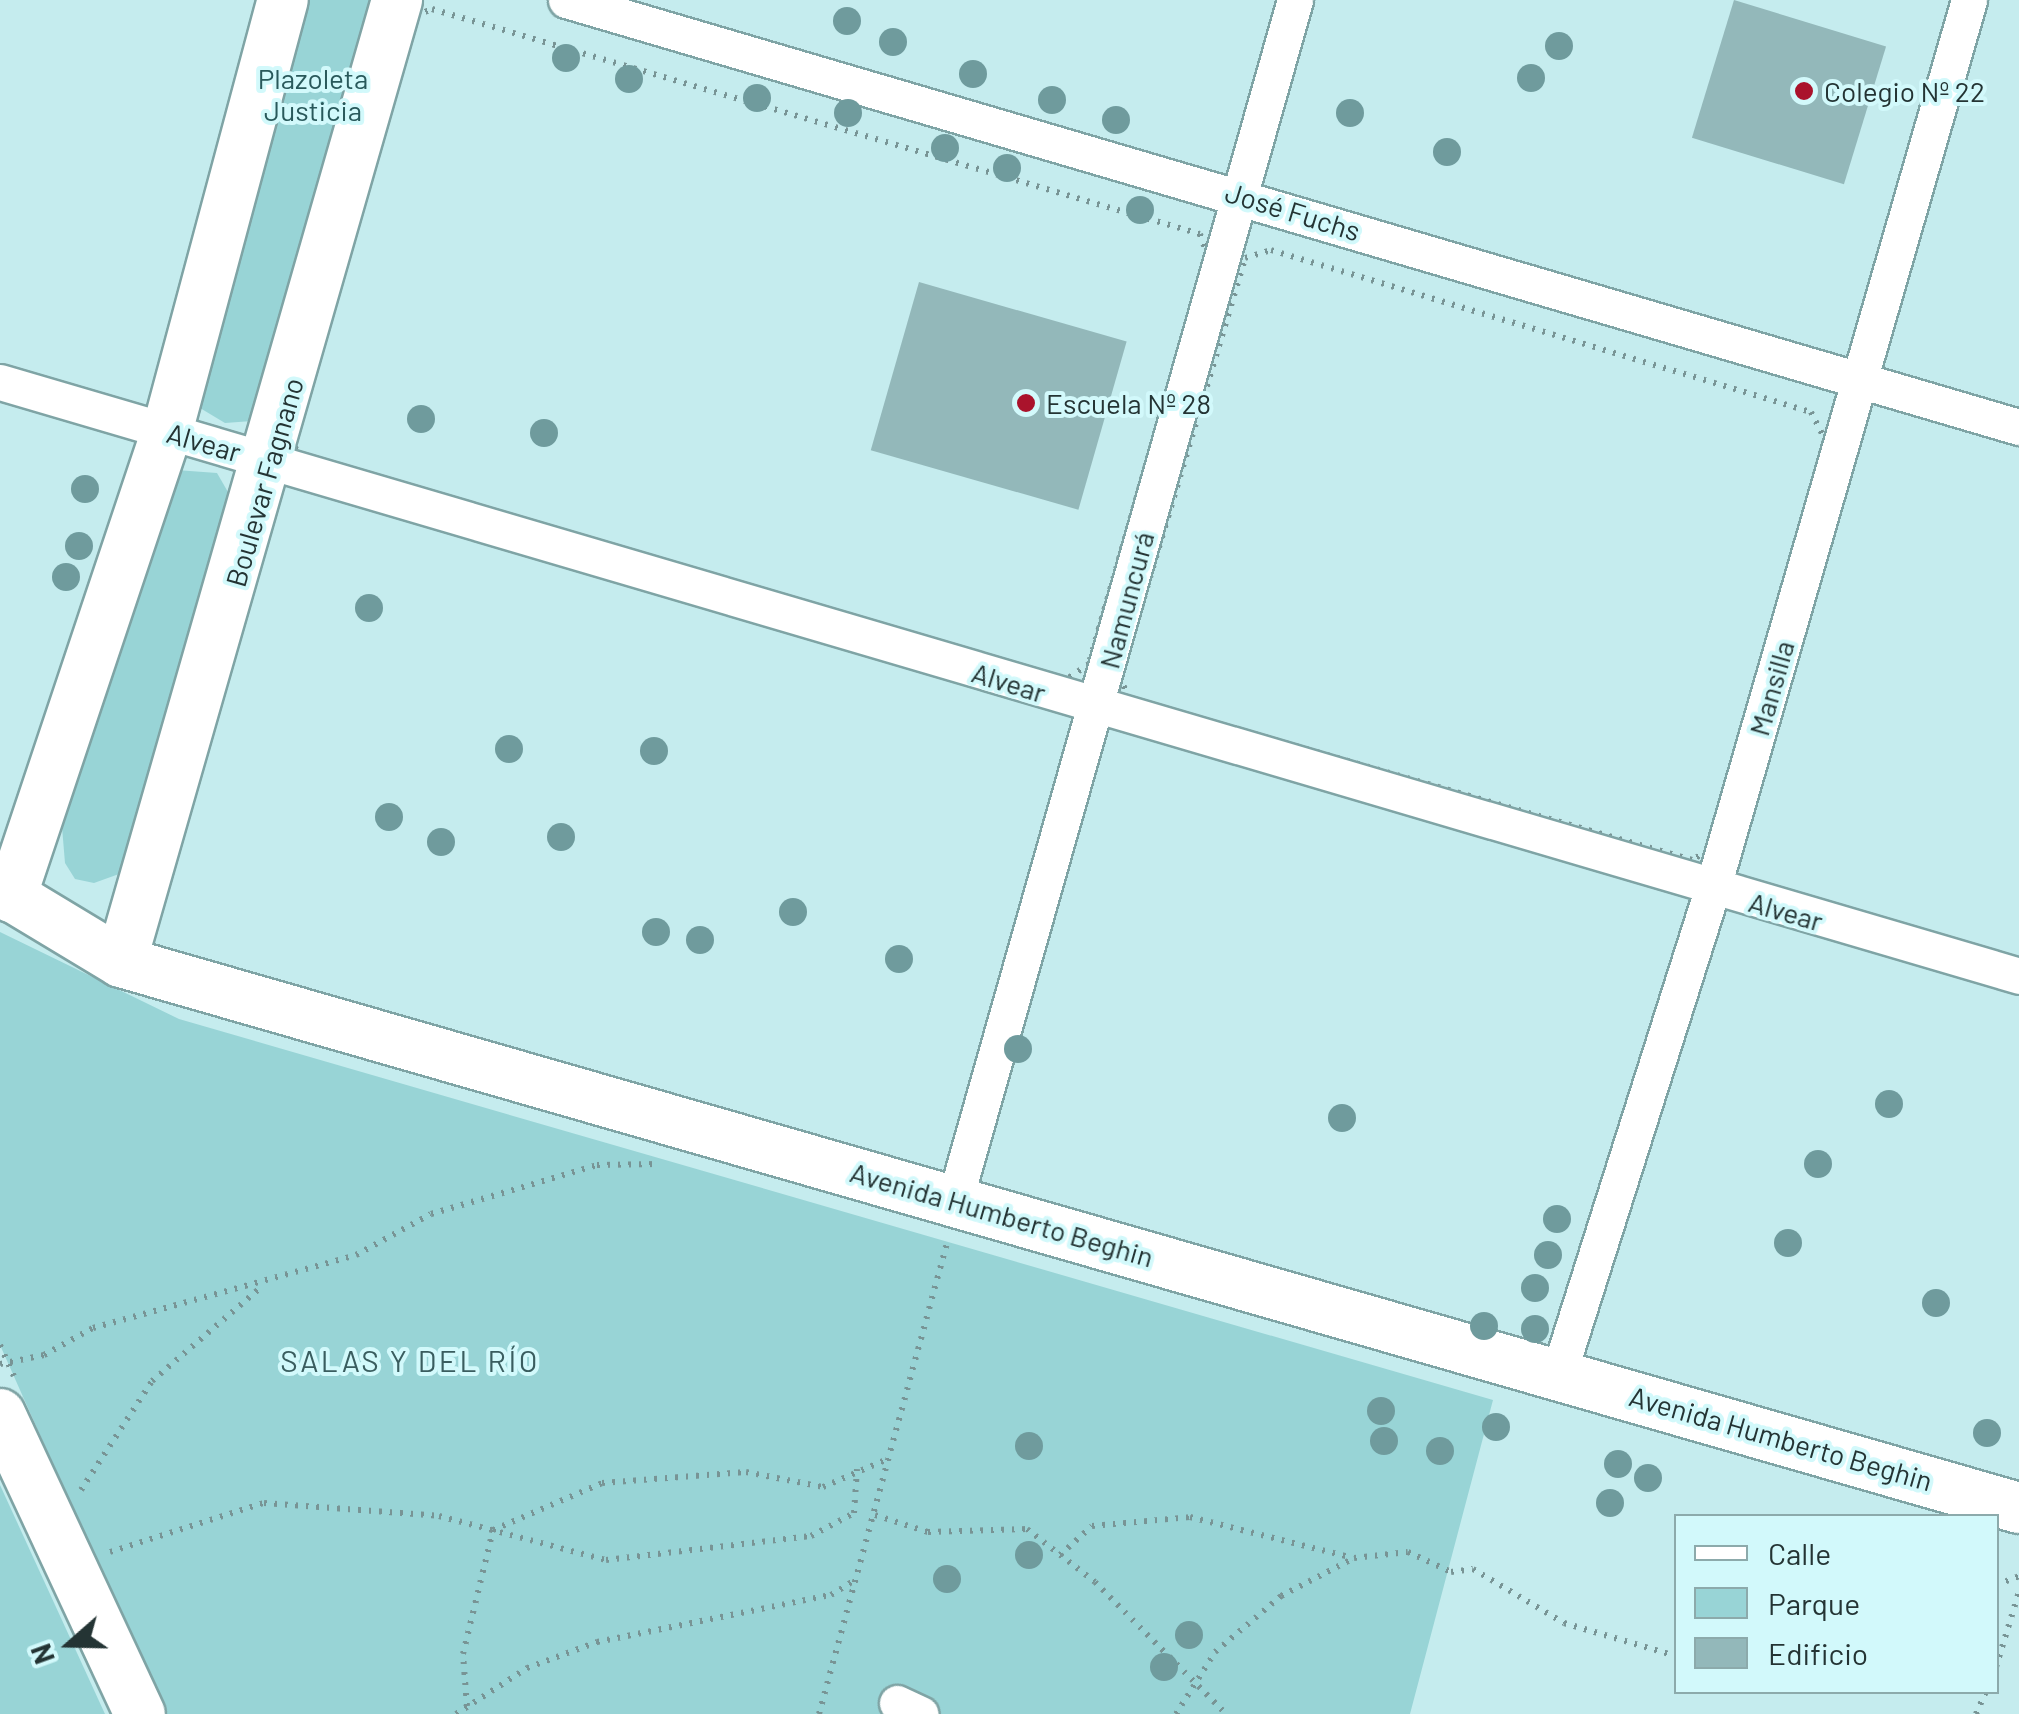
<!DOCTYPE html>
<meta charset="utf-8">
<style>
body{margin:0}
#map{position:relative;width:2019px;height:1714px;overflow:hidden;background:#c5ecee;font-family:Barlow,sans-serif}
div>[style]{position:absolute}
[style*='--x']{left:calc(var(--x)*1px);top:calc(var(--y)*1px);width:calc(var(--w)*1px);rotate:calc(var(--a)*1deg)}
.green>*{inset:0;background:#98d4d6}
.building>*{inset:0;background:#93b8ba;transform-origin:0 0}
.path>*{height:6px;margin-top:-3px;transform-origin:0;background:repeating-linear-gradient(90deg,#789495 0 2.5px,transparent 0 10.5px)}
.roads{filter:drop-shadow(2px 0 #7fa4a5) drop-shadow(-2px 0 #7fa4a5) drop-shadow(0 2px #7fa4a5) drop-shadow(0 -2px #7fa4a5)}
.street>*{height:35px;margin:-17.5px;padding:0 17.5px;transform-origin:17.5px;border-radius:17.5px;background:#fff}
.secondary>*{height:50px;margin:-25px;padding:0 25px;transform-origin:25px;border-radius:25px;background:#fff}
.trees>*{width:28px;height:28px;margin:-14px;border-radius:50%;background:#6f9b9d}
.dots>*{width:28px;height:28px;translate:-50% -50%;box-sizing:border-box;border:5px solid #d2f9fb;border-radius:50%}
span{translate:-50% -50%;white-space:nowrap;text-align:center;line-height:1.15;-webkit-text-stroke:8px #d2f9fb;paint-order:stroke}
.park-label{font-size:28px;color:#29595b}
.poi-label{font-size:28px;color:#243434}
.left{translate:0 -50%;text-align:left}
.street-label{font-size:28px;color:#243434}
.neighbourhood-label{font-size:30px;color:#3a5d5f;letter-spacing:2.5px}
.legend{position:absolute;left:1674px;top:1514px;width:325px;height:180px;box-sizing:border-box;background:#d2f9fb;border:2px solid #8caaab;margin:0;padding:12px 18px;list-style:none;font-size:30px;color:#243434}
.legend li{display:flex;align-items:center;gap:20px;height:50px}
.legend b{width:50px;border:2px solid #8caaab}
.north{position:absolute;left:20px;top:1594px;width:100px;height:100px;-webkit-text-stroke:8px #d2f9fb;paint-order:stroke;rotate:250deg;font-size:28px;font-weight:700;line-height:40px;text-align:center;color:#243434}
.north::after{content:'';display:block;margin:auto;width:35px;height:45px;background:#243434;clip-path:polygon(50% 0,100% 100%,50% 72%,0 100%)}
</style>
<div id="map">
<div class="green">
<i style="clip-path:polygon(299px 0,379px 0,252px 421px,225px 423px,195px 405px)"></i>
<i style="clip-path:polygon(176px 470px,217px 473px,232px 499px,119px 874px,94px 883px,75px 879px,65px 863px,62px 827px)"></i>
<i style="clip-path:polygon(0 932px,179px 1019px,1493px 1400px,1410px 1714px,164px 1714px,0 1345px)"></i>
<i style="clip-path:polygon(0 1485px,105px 1714px,0 1714px)"></i>
</div>
<div class="building">
<i style="left:1734px;top:0;width:159px;height:144px;rotate:17deg"></i>
<i style="left:919px;top:282px;width:216px;height:175px;rotate:16deg"></i>
</div>
<div class="path">
<i style="--x:432;--y:9;--w:800;--a:16.33"></i>
<i style="--x:1200;--y:234;--w:21;--a:71"></i>
<i style="--x:1207;--y:254;--w:427;--a:106.1"></i>
<i style="--x:1089;--y:664;--w:29;--a:146"></i>
<i style="--x:1065;--y:680;--w:796;--a:-163.89"></i>
<i style="--x:300;--y:459;--w:35;--a:-112"></i>
<i style="--x:287;--y:426;--w:423;--a:-73.7"></i>
<i style="--x:406;--y:20;--w:28;--a:-23"></i>
<i style="--x:1271;--y:250;--w:564;--a:16.7"></i>
<i style="--x:1811;--y:412;--w:31;--a:63"></i>
<i style="--x:1825;--y:440;--w:427;--a:105.9"></i>
<i style="--x:1708;--y:851;--w:18;--a:151"></i>
<i style="--x:1692;--y:860;--w:586;--a:-163.95"></i>
<i style="--x:1129;--y:698;--w:22;--a:-114"></i>
<i style="--x:1120;--y:678;--w:438;--a:-73.4"></i>
<i style="--x:1245;--y:258;--w:27;--a:-17"></i>
<i style="--x:0;--y:1345;--w:34;--a:66"></i>
<i style="--x:0;--y:1364;--w:45;--a:-11.6"></i>
<i style="--x:44;--y:1355;--w:56;--a:-28.9"></i>
<i style="--x:93;--y:1328;--w:273;--a:-15.5"></i>
<i style="--x:356;--y:1255;--w:85;--a:-28.7"></i>
<i style="--x:431;--y:1214;--w:173;--a:-16.4"></i>
<i style="--x:597;--y:1165;--w:61;--a:-0.9"></i>
<i style="--x:81;--y:1490;--w:130;--a:-56.9"></i>
<i style="--x:152;--y:1381;--w:141;--a:-40.7"></i>
<i style="--x:875;--y:1515;--w:56;--a:17.8"></i>
<i style="--x:928;--y:1532;--w:99;--a:-1.7"></i>
<i style="--x:1027;--y:1529;--w:86;--a:37.9"></i>
<i style="--x:1095;--y:1582;--w:186;--a:45.2"></i>
<i style="--x:110;--y:1552;--w:162;--a:-17.7"></i>
<i style="--x:264;--y:1503;--w:175;--a:4.2"></i>
<i style="--x:439;--y:1516;--w:173;--a:14.8"></i>
<i style="--x:606;--y:1560;--w:206;--a:-6.7"></i>
<i style="--x:811;--y:1536;--w:49;--a:-28.1"></i>
<i style="--x:854;--y:1513;--w:44;--a:-86.1"></i>
<i style="--x:1060;--y:1555;--w:43;--a:-42.2"></i>
<i style="--x:1092;--y:1526;--w:98;--a:-5.2"></i>
<i style="--x:1190;--y:1517;--w:168;--a:14.1"></i>
<i style="--x:1996;--y:1585;--w:25;--a:-21"></i>
<i style="--x:1996;--y:1667;--w:78;--a:-73"></i>
<i style="--x:467;--y:1706;--w:52;--a:-94.4"></i>
<i style="--x:463;--y:1654;--w:128;--a:-76.4"></i>
<i style="--x:493;--y:1530;--w:119;--a:-23.3"></i>
<i style="--x:602;--y:1483;--w:144;--a:-4.4"></i>
<i style="--x:746;--y:1472;--w:78;--a:11"></i>
<i style="--x:823;--y:1487;--w:73;--a:-23.4"></i>
<i style="--x:456;--y:1714;--w:85;--a:-32.9"></i>
<i style="--x:527;--y:1668;--w:75;--a:-20.4"></i>
<i style="--x:597;--y:1642;--w:239;--a:-11.4"></i>
<i style="--x:831;--y:1595;--w:31;--a:-32"></i>
<i style="--x:819;--y:1714;--w:487;--a:-74.8"></i>
<i style="--x:1176;--y:1714;--w:73;--a:-57.8"></i>
<i style="--x:1215;--y:1652;--w:87;--a:-40.3"></i>
<i style="--x:1281;--y:1596;--w:82;--a:-27.5"></i>
<i style="--x:1354;--y:1558;--w:54;--a:-6.3"></i>
<i style="--x:1408;--y:1552;--w:47;--a:24.9"></i>
<i style="--x:1451;--y:1572;--w:22;--a:-8"></i>
<i style="--x:1473;--y:1569;--w:106;--a:30.7"></i>
<i style="--x:1564;--y:1623;--w:117;--a:16.4"></i>
<i style="--x:1976;--y:1714;--w:24;--a:-66"></i>
</div>
<div class="roads">
<div class="street">
<i style="--x:566;--y:0;--w:1514;--a:16.38"></i>
<i style="--x:0;--y:382;--w:2105;--a:16.39"></i>
<i style="--x:955;--y:1199;--w:1246;--a:-74.17"></i>
<i style="--x:1559;--y:1372;--w:506;--a:-72.39"></i>
<i style="--x:1712;--y:890;--w:926;--a:-73.89"></i>
<i style="--x:897;--y:1703;--w:26;--a:25"></i>
</div>
<div class="secondary">
<i style="--x:0;--y:889;--w:141;--a:31.1"></i>
<i style="--x:121;--y:962;--w:1975;--a:16.05"></i>
<i style="--x:11;--y:897;--w:490;--a:-71.5"></i>
<i style="--x:167;--y:432;--w:447;--a:-75"></i>
<i style="--x:121;--y:962;--w:1001;--a:-73.99"></i>
<i style="--x:0;--y:1414;--w:331;--a:65"></i>
</div>
</div>
<div class="trees">
<i style="left:847px;top:21px"></i>
<i style="left:893px;top:42px"></i>
<i style="left:1559px;top:46px"></i>
<i style="left:566px;top:58px"></i>
<i style="left:973px;top:74px"></i>
<i style="left:1531px;top:78px"></i>
<i style="left:629px;top:79px"></i>
<i style="left:757px;top:98px"></i>
<i style="left:1052px;top:100px"></i>
<i style="left:848px;top:113px"></i>
<i style="left:1350px;top:113px"></i>
<i style="left:1116px;top:120px"></i>
<i style="left:945px;top:148px"></i>
<i style="left:1447px;top:152px"></i>
<i style="left:1007px;top:168px"></i>
<i style="left:1140px;top:210px"></i>
<i style="left:421px;top:419px"></i>
<i style="left:544px;top:433px"></i>
<i style="left:85px;top:489px"></i>
<i style="left:79px;top:546px"></i>
<i style="left:66px;top:577px"></i>
<i style="left:369px;top:608px"></i>
<i style="left:509px;top:749px"></i>
<i style="left:654px;top:751px"></i>
<i style="left:389px;top:817px"></i>
<i style="left:561px;top:837px"></i>
<i style="left:441px;top:842px"></i>
<i style="left:793px;top:912px"></i>
<i style="left:656px;top:932px"></i>
<i style="left:700px;top:940px"></i>
<i style="left:899px;top:959px"></i>
<i style="left:1018px;top:1049px"></i>
<i style="left:1889px;top:1104px"></i>
<i style="left:1342px;top:1118px"></i>
<i style="left:1818px;top:1164px"></i>
<i style="left:1557px;top:1219px"></i>
<i style="left:1788px;top:1243px"></i>
<i style="left:1548px;top:1255px"></i>
<i style="left:1535px;top:1288px"></i>
<i style="left:1936px;top:1303px"></i>
<i style="left:1484px;top:1326px"></i>
<i style="left:1535px;top:1329px"></i>
<i style="left:1381px;top:1411px"></i>
<i style="left:1496px;top:1427px"></i>
<i style="left:1987px;top:1433px"></i>
<i style="left:1384px;top:1441px"></i>
<i style="left:1029px;top:1446px"></i>
<i style="left:1440px;top:1451px"></i>
<i style="left:1618px;top:1464px"></i>
<i style="left:1648px;top:1478px"></i>
<i style="left:1610px;top:1503px"></i>
<i style="left:1029px;top:1555px"></i>
<i style="left:947px;top:1579px"></i>
<i style="left:1189px;top:1635px"></i>
<i style="left:1164px;top:1667px"></i>
</div>
<div class="dots">
<i style="left:1804px;top:91px;background:#aa132c"></i>
<i style="left:1026px;top:403px;background:#aa132c"></i>
</div>
<div class="park-label">
<span style="left:313px;top:94px">Plazoleta<br>Justicia</span>
</div>
<div class="poi-label">
<span class="left" style="left:1824px;top:91px">Colegio Nº 22</span>
<span class="left" style="left:1046px;top:403px">Escuela Nº 28</span>
</div>
<div class="street-label">
<span style="left:1293px;top:211px;rotate:17deg">José Fuchs</span>
<span style="left:204px;top:442px;rotate:16deg">Alvear</span>
<span style="left:264px;top:482px;rotate:-74deg">Boulevar Fagnano</span>
<span style="left:1126px;top:600px;rotate:-75deg">Namuncurá</span>
<span style="left:1009px;top:682px;rotate:17deg">Alvear</span>
<span style="left:1771px;top:688px;rotate:-74deg">Mansilla</span>
<span style="left:1786px;top:911px;rotate:16deg">Alvear</span>
<span style="left:1002px;top:1214px;rotate:16deg">Avenida Humberto Beghin</span>
<span style="left:1781px;top:1438px;rotate:16deg">Avenida Humberto Beghin</span>
</div>
<div class="neighbourhood-label">
<span style="left:410px;top:1360px">SALAS Y DEL RÍO</span>
</div>
<ul class="legend">
<li><b style="height:12px;background:#fff"></b>Calle</li>
<li><b style="height:28px;background:#98d4d6"></b>Parque</li>
<li><b style="height:28px;background:#93b8ba"></b>Edificio</li>
</ul>
<div class="north">N</div>
</div>
